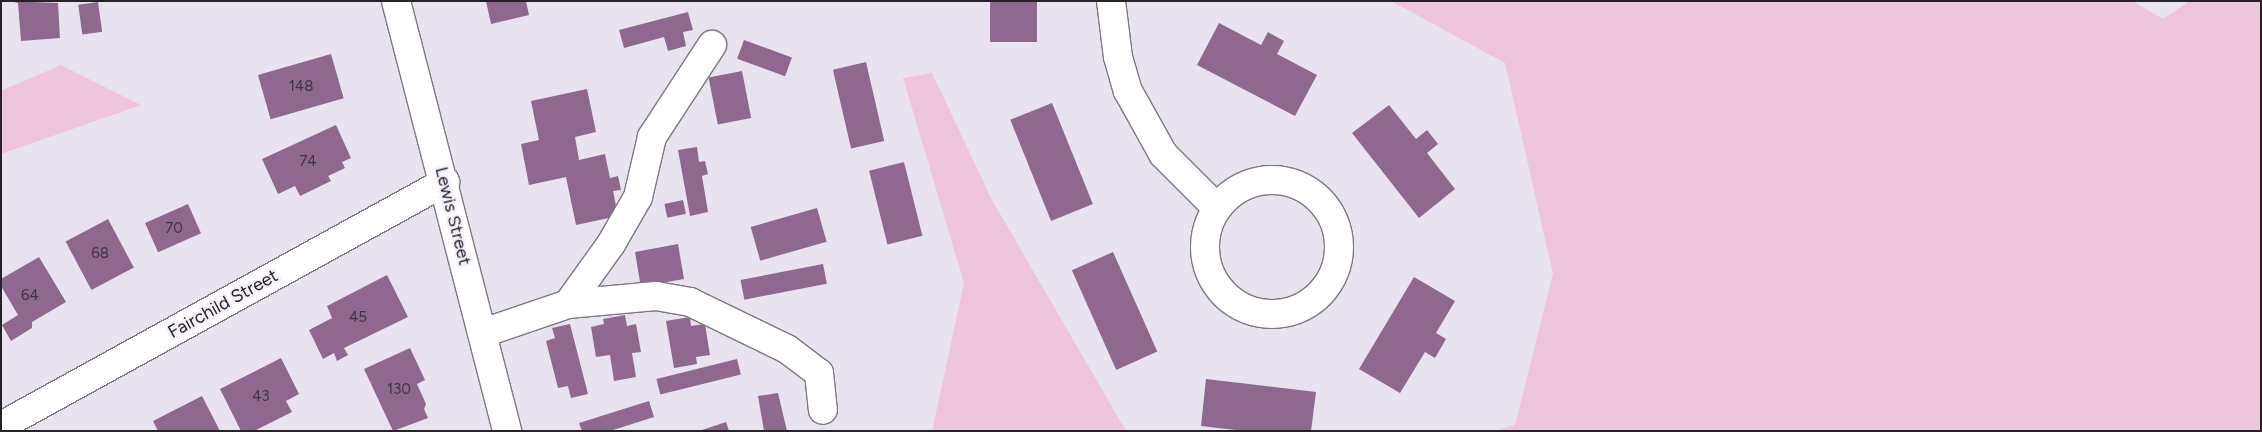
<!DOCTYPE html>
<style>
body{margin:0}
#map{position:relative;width:2262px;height:432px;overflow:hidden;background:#e8e3ee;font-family:Figtree,sans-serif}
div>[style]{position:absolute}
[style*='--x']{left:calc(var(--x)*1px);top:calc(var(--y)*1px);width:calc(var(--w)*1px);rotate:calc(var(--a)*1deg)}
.green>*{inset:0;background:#eec5db}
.building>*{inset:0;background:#8e688e;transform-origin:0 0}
.roads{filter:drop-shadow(1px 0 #7d7881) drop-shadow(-1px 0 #7d7881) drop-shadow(0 1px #7d7881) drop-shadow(0 -1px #7d7881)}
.minor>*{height:28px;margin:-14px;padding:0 14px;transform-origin:14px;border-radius:14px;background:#fff}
.minor>.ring{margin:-14px;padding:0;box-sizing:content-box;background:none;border:28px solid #fff;border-radius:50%}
span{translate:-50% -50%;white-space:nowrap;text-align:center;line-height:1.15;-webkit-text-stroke:5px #f6f0fb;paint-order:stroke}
.number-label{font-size:15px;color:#3f3441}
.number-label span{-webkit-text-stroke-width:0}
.street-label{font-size:18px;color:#252327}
.frame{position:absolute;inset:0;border:2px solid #252327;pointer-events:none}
</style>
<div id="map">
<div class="green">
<i style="clip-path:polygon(1391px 1px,2132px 1px,2163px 19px,2190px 1px,2261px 1px,2261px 431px,1495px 431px,1515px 425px,1553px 274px,1505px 63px)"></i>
<i style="clip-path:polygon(61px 65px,141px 105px,1px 154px,1px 91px)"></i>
<i style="clip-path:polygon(932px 73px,992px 200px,1126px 431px,932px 431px,964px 283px,903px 78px)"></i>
</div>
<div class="building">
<i style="clip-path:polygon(10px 1px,58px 3px,60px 38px,21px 41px,18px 3px)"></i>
<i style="clip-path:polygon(486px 1px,526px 1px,529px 15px,491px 24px)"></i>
<i style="left:990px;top:1px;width:47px;height:41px"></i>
<i style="left:98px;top:2px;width:30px;height:20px;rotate:82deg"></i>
<i style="clip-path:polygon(688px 12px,693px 30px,683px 32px,686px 46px,668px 51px,664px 37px,624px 48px,619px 30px)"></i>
<i style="clip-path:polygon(1219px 23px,1261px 45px,1268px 32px,1284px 41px,1277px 54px,1317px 75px,1295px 116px,1197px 65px)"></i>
<i style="left:744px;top:40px;width:51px;height:20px;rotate:20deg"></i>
<i style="left:331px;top:54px;width:46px;height:76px;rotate:74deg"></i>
<i style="left:866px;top:62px;width:81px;height:34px;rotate:77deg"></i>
<i style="left:742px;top:71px;width:48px;height:34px;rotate:79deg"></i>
<i style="clip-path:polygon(587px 89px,596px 132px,575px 137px,579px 160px,605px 154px,610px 178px,618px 176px,621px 190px,613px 191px,618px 216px,576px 225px,566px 177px,529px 185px,521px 144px,539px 140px,531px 101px)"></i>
<i style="left:1052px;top:103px;width:109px;height:45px;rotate:68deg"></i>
<i style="clip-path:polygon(1389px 105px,1416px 139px,1427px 130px,1438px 144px,1427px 153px,1455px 189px,1419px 218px,1352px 133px)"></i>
<i style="clip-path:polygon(336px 125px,351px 158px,342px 162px,345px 168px,328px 176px,331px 181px,300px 196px,295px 186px,278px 194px,262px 159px)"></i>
<i style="clip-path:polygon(697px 147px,699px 162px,705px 161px,708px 174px,702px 176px,708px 212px,690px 216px,678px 150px)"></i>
<i style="left:904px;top:162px;width:76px;height:36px;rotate:76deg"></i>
<i style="left:683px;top:200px;width:14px;height:19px;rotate:78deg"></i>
<i style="left:188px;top:204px;width:32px;height:47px;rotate:66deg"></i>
<i style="left:817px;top:208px;width:35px;height:69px;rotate:74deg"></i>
<i style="left:108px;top:219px;width:55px;height:48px;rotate:62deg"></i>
<i style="clip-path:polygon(678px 244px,684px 279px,644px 286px,640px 282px,635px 252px)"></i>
<i style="left:1113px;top:252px;width:109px;height:45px;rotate:66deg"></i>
<i style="clip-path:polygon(39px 257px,66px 302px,32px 322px,32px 328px,11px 341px,2px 325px,18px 315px,1px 286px,1px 279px)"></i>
<i style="left:823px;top:264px;width:20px;height:84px;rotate:79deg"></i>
<i style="clip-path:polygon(387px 275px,408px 317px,344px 348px,348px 355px,337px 361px,334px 353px,323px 359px,309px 330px,332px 318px,327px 306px)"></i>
<i style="clip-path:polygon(1414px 277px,1455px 301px,1436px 333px,1446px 339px,1435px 358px,1425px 352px,1400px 393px,1359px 369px)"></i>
<i style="clip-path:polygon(625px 315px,627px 326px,636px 324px,641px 352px,632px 353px,636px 377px,614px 381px,610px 355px,596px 357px,591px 327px,604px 324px,603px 319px)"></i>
<i style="clip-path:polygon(690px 317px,691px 326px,705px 324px,710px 355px,696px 357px,697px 364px,674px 368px,666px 321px)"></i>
<i style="clip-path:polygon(570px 324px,588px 394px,571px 398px,568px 386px,558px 388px,546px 341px,555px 338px,552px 328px)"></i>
<i style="clip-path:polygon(410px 348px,425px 380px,417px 384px,426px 404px,424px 409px,428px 418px,393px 431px,364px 369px)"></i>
<i style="clip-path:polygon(281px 358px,299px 394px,286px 401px,292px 412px,254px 431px,241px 431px,220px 389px)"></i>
<i style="left:737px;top:359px;width:16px;height:83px;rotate:76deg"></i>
<i style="clip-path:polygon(1206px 379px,1316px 392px,1311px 431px,1244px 431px,1201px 426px)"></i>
<i style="clip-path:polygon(778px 393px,787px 431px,764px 431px,758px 396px)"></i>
<i style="clip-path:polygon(202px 396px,220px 431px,158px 431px,153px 421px)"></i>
<i style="clip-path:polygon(649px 401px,654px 417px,610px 431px,582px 431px,579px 423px)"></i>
<i style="clip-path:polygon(726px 422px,729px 431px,702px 431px,702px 430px)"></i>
</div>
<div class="roads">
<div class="minor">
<i style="--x:396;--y:1;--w:444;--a:75.5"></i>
<i style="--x:1111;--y:1;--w:56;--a:82.9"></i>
<i style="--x:1118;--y:57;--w:35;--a:74"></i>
<i style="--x:1128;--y:91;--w:72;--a:60.9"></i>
<i style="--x:1163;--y:154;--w:76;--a:45"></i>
<i class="ring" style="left:1205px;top:180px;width:106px;height:106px"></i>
<i style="--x:568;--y:304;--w:74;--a:-54.4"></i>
<i style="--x:611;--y:244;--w:54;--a:-60.1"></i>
<i style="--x:638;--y:197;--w:62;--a:-76.9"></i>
<i style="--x:652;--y:137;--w:110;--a:-56.9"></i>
<i style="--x:483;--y:333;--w:90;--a:-18.8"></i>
<i style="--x:568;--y:304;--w:88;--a:-5.2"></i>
<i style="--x:656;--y:296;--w:35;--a:10"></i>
<i style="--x:690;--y:302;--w:108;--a:25.9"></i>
<i style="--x:787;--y:349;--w:40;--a:37"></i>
<i style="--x:819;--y:373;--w:37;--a:84"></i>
<i style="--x:1;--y:426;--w:507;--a:-28.79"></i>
</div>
</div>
<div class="number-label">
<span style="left:301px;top:87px">148</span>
<span style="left:308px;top:162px">74</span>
<span style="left:174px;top:229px">70</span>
<span style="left:100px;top:254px">68</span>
<span style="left:30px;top:296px">64</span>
<span style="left:358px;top:318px">45</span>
<span style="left:399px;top:390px">130</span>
<span style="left:261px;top:397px">43</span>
</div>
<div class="street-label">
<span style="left:453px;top:216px;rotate:76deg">Lewis Street</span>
<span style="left:223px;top:304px;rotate:-29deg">Fairchild Street</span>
</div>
<div class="frame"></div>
</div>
